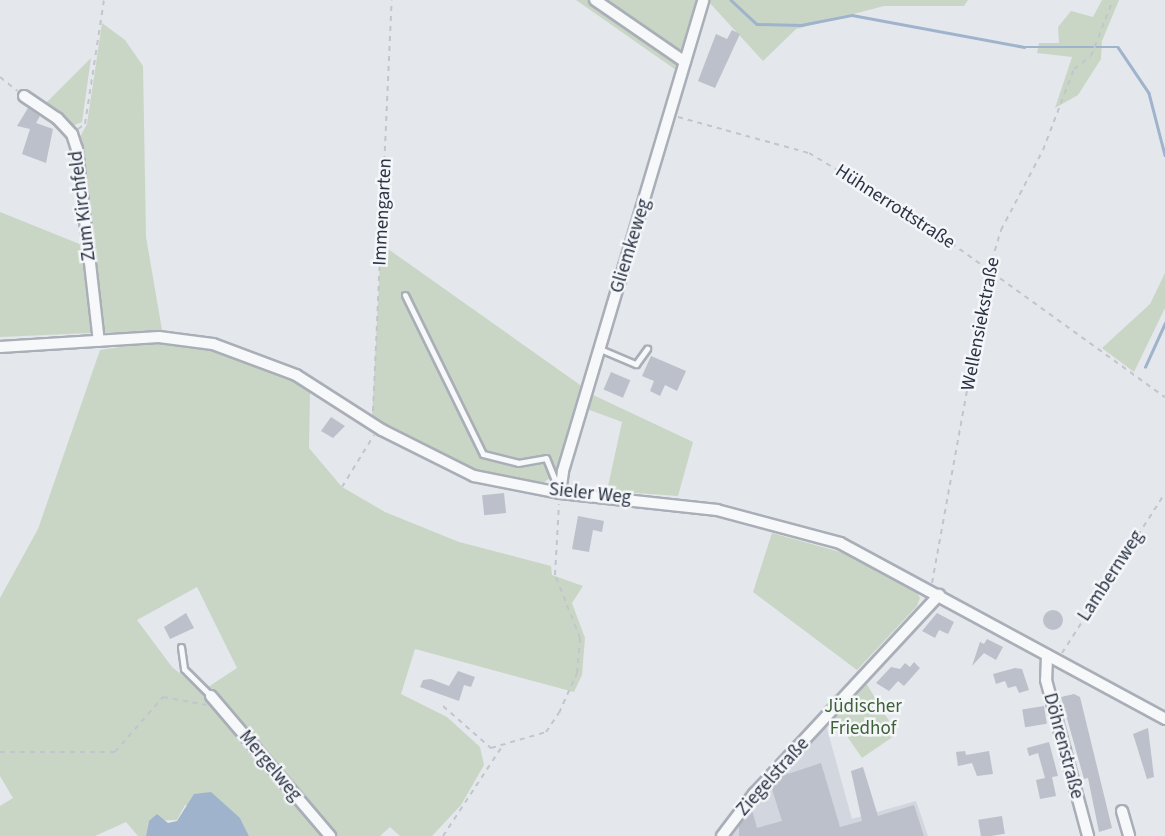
<!DOCTYPE html>
<meta charset="utf-8">
<style>
body{margin:0}
#map{position:relative;width:1165px;height:836px;overflow:hidden;background:#e4e7ec;font-family:"Source Sans 3",sans-serif}
div>[style]{position:absolute}
[style*='--x']{left:calc(var(--x)*1px);top:calc(var(--y)*1px);width:calc(var(--w)*1px);rotate:calc(var(--a)*1deg)}
.built>*{inset:0;background:#d2d6de}
.green>*{inset:0;background:#c9d6c5}
.water>*{inset:0;background:#9fb4cc}
.stream>*{height:2.5px;margin:-1.25px;padding:0 1.25px;transform-origin:1.25px;border-radius:1.25px;background:#9fb4cc}
.building>*{inset:0;background:#bbc0ca;transform-origin:0 0}
.round{border-radius:50%}
.path>*{height:2px;margin-top:-1px;transform-origin:0;background:repeating-linear-gradient(90deg,#c2c5cb 0 5px,transparent 0 10px)}
.roads{filter:drop-shadow(2px 0 #a9aeb7) drop-shadow(-2px 0 #a9aeb7) drop-shadow(0 2px #a9aeb7) drop-shadow(0 -2px #a9aeb7)}
.lane>*{height:5px;margin:-2.5px;padding:0 2.5px;transform-origin:2.5px;border-radius:2.5px;background:#f7f8fa}
.street>*{height:10px;margin:-5px;padding:0 5px;transform-origin:5px;border-radius:5px;background:#f7f8fa}
span{translate:-50% -50%;white-space:nowrap;text-align:center;line-height:1.15;-webkit-text-stroke:5px #f4f6f9;paint-order:stroke}
.street-label{font-size:19px;color:#2b3445}
.park-label{font-size:19px;color:#3f6138}
</style>
<div id="map">
<div class="built">
<i style="clip-path:polygon(826px 725px,852px 819px,916px 801px,928px 836px,726px 836px,754px 797px)"></i>
</div>
<div class="green">
<i style="clip-path:polygon(576px 0,698px 0,676px 70px)"></i>
<i style="clip-path:polygon(707px 0,968px 0,964px 6px,884px 6px,796px 29px,763px 61px)"></i>
<i style="clip-path:polygon(1102px 0,1119px 0,1102px 41px,1101px 59px,1078px 95px,1055px 108px,1072px 57px,1037px 53px,1039px 43px,1059px 43px,1058px 27px,1071px 11px,1093px 17px)"></i>
<i style="clip-path:polygon(102px 23px,125px 40px,143px 66px,146px 237px,162px 330px,107px 333px,100px 329px,80px 137px,87px 124px)"></i>
<i style="clip-path:polygon(91px 58px,82px 122px,70px 127px,45px 104px)"></i>
<i style="clip-path:polygon(0 212px,82px 245px,92px 333px,0 337px)"></i>
<i style="clip-path:polygon(381px 244px,583px 387px,560px 470px,542px 484px,475px 470px,372px 418px)"></i>
<i style="clip-path:polygon(1165px 273px,1165px 308px,1134px 372px,1102px 348px,1150px 304px)"></i>
<i style="clip-path:polygon(evenodd,159px 341px,212px 348px,294px 381px,310px 392px,309px 448px,342px 487px,385px 512px,459px 542px,551px 566px,552px 575px,583px 586px,572px 603px,585px 638px,582px 675px,574px 692px,415px 649px,401px 694px,447px 717px,480px 747px,484px 765px,461px 805px,432px 836px,400px 836px,390px 827px,380px 836px,249px 836px,240px 818px,185px 805px,177px 820px,149px 821px,146px 836px,138px 836px,126px 822px,95px 836px,0 836px,0 806px,13px 798px,0 776px,0 598px,38px 529px,100px 350px,159px 341px,197px 587px,237px 668px,202px 691px,172px 667px,137px 620px,197px 587px)"></i>
<i style="clip-path:polygon(591px 394px,693px 442px,678px 496px,607px 491px,622px 422px,587px 409px)"></i>
<i style="clip-path:polygon(772px 533px,844px 553px,916px 590px,920px 598px,917px 606px,857px 670px,753px 592px)"></i>
<i style="clip-path:polygon(866px 683px,897px 734px,862px 758px,834px 717px)"></i>
</div>
<div class="water">
<i style="clip-path:polygon(211px 792px,240px 818px,249px 836px,146px 836px,149px 821px,157px 814px,168px 823px,177px 821px,194px 794px)"></i>
</div>
<div class="stream">
<i style="--x:731;--y:0;--w:35;--a:43"></i>
<i style="--x:757;--y:24;--w:44;--a:1.3"></i>
<i style="--x:801;--y:25;--w:52;--a:-11.1"></i>
<i style="--x:852;--y:15;--w:175;--a:10.5"></i>
<i style="--x:1024;--y:47;--w:69;--a:0"></i>
<i style="--x:1096;--y:47;--w:22;--a:0"></i>
<i style="--x:1118;--y:47;--w:55;--a:56"></i>
<i style="--x:1149;--y:93;--w:64;--a:75.5"></i>
<i style="--x:1145;--y:367;--w:48;--a:-65.6"></i>
</div>
<div class="building">
<i style="clip-path:polygon(732px 30px,740px 34px,715px 88px,698px 81px,716px 34px,727px 39px)"></i>
<i style="clip-path:polygon(28px 108px,40px 116px,36px 123px,53px 129px,46px 163px,22px 154px,30px 129px,17px 126px)"></i>
<i style="clip-path:polygon(651px 356px,686px 371px,677px 391px,665px 385px,660px 396px,650px 391px,654px 381px,642px 376px)"></i>
<i style="left:611px;top:372px;width:21px;height:19px;rotate:23deg"></i>
<i style="clip-path:polygon(331px 417px,345px 426px,333px 438px,321px 431px)"></i>
<i style="left:504px;top:493px;width:20px;height:22px;rotate:84deg"></i>
<i style="clip-path:polygon(578px 516px,604px 521px,602px 532px,593px 530px,589px 552px,572px 549px)"></i>
<i class="round" style="left:1043px;top:610px;width:20px;height:20px"></i>
<i style="clip-path:polygon(186px 613px,194px 628px,170px 639px,164px 627px)"></i>
<i style="clip-path:polygon(937px 613px,954px 622px,948px 634px,939px 630px,935px 638px,922px 631px)"></i>
<i style="clip-path:polygon(987px 639px,1003px 647px,996px 660px,984px 653px,972px 666px,980px 642px,984px 644px)"></i>
<i style="clip-path:polygon(914px 662px,920px 668px,904px 686px,898px 681px,889px 691px,876px 683px,891px 667px,900px 669px,905px 663px,910px 667px)"></i>
<i style="clip-path:polygon(1015px 668px,1022px 669px,1029px 690px,1019px 693px,1016px 686px,1008px 688px,1005px 681px,996px 684px,993px 674px)"></i>
<i style="clip-path:polygon(458px 671px,475px 677px,471px 687px,464px 685px,459px 701px,420px 687px,423px 680px,431px 679px,449px 686px)"></i>
<i style="clip-path:polygon(1074px 694px,1080px 697px,1112px 828px,1099px 832px,1088px 778px,1084px 779px,1061px 697px)"></i>
<i style="left:1044px;top:706px;width:18px;height:22px;rotate:81deg"></i>
<i style="clip-path:polygon(1148px 728px,1154px 777px,1147px 779px,1133px 734px)"></i>
<i style="clip-path:polygon(1049px 742px,1058px 776px,1052px 777px,1056px 796px,1040px 799px,1036px 780px,1045px 778px,1038px 753px,1029px 756px,1027px 748px)"></i>
<i style="clip-path:polygon(965px 751px,966px 755px,989px 751px,993px 774px,977px 776px,972px 763px,958px 766px,956px 752px)"></i>
<i style="clip-path:polygon(821px 763px,840px 827px,862px 821px,851px 771px,863px 767px,878px 816px,914px 805px,924px 836px,739px 836px,739px 826px,752px 810px,757px 828px,782px 821px,771px 786px,787px 770px,788px 774px)"></i>
<i style="left:1002px;top:816px;width:18px;height:24px;rotate:81deg"></i>
</div>
<div class="path">
<i style="--x:0;--y:77;--w:22;--a:39"></i>
<i style="--x:678;--y:117;--w:136;--a:15.4"></i>
<i style="--x:809;--y:153;--w:119;--a:30.9"></i>
<i style="--x:911;--y:214;--w:313;--a:35.8"></i>
<i style="--x:78;--y:129;--w:9;--a:-36"></i>
<i style="--x:85;--y:124;--w:125;--a:-81.3"></i>
<i style="--x:373;--y:411;--w:411;--a:-87.4"></i>
<i style="--x:342;--y:487;--w:61;--a:-58.4"></i>
<i style="--x:932;--y:583;--w:318;--a:-79.7"></i>
<i style="--x:989;--y:270;--w:42;--a:-73.3"></i>
<i style="--x:1001;--y:230;--w:90;--a:-62.3"></i>
<i style="--x:1043;--y:150;--w:87;--a:-69.1"></i>
<i style="--x:1074;--y:69;--w:21;--a:-37"></i>
<i style="--x:1091;--y:56;--w:60;--a:-68.6"></i>
<i style="--x:1062;--y:653;--w:190;--a:-57.2"></i>
<i style="--x:443;--y:706;--w:64;--a:41.2"></i>
<i style="--x:491;--y:748;--w:57;--a:-16.2"></i>
<i style="--x:546;--y:732;--w:23;--a:-56"></i>
<i style="--x:559;--y:713;--w:44;--a:-65.8"></i>
<i style="--x:577;--y:673;--w:35;--a:-85"></i>
<i style="--x:580;--y:638;--w:68;--a:-111.6"></i>
<i style="--x:555;--y:575;--w:71;--a:-86.8"></i>
<i style="--x:0;--y:752;--w:115;--a:0"></i>
<i style="--x:115;--y:752;--w:73;--a:-48.9"></i>
<i style="--x:163;--y:697;--w:44;--a:10.5"></i>
<i style="--x:443;--y:836;--w:105;--a:-56.6"></i>
</div>
<div class="roads">
<div class="lane">
<i style="--x:405;--y:295;--w:177;--a:63.9"></i>
<i style="--x:483;--y:454;--w:36;--a:14"></i>
<i style="--x:518;--y:463;--w:28;--a:-10"></i>
<i style="--x:546;--y:458;--w:35;--a:68"></i>
<i style="--x:600;--y:349;--w:39;--a:23"></i>
<i style="--x:636;--y:364;--w:19;--a:-54"></i>
<i style="--x:181;--y:647;--w:22;--a:82"></i>
<i style="--x:184;--y:669;--w:38;--a:45"></i>
</div>
<div class="street">
<i style="--x:595;--y:0;--w:109;--a:34.6"></i>
<i style="--x:24;--y:96;--w:40;--a:34"></i>
<i style="--x:57;--y:118;--w:22;--a:47"></i>
<i style="--x:72;--y:134;--w:16;--a:72"></i>
<i style="--x:77;--y:149;--w:193;--a:83.5"></i>
<i style="--x:0;--y:347;--w:159;--a:-3.6"></i>
<i style="--x:159;--y:337;--w:54;--a:7.4"></i>
<i style="--x:213;--y:344;--w:89;--a:20.5"></i>
<i style="--x:296;--y:375;--w:102;--a:32.6"></i>
<i style="--x:382;--y:430;--w:103;--a:26.6"></i>
<i style="--x:474;--y:476;--w:88;--a:11.2"></i>
<i style="--x:560;--y:493;--w:158;--a:6.2"></i>
<i style="--x:717;--y:510;--w:127;--a:15"></i>
<i style="--x:840;--y:543;--w:370;--a:28.4"></i>
<i style="--x:560;--y:493;--w:22;--a:-82"></i>
<i style="--x:563;--y:471;--w:491;--a:-73.4"></i>
<i style="--x:1047;--y:655;--w:25;--a:92"></i>
<i style="--x:1046;--y:680;--w:162;--a:74.9"></i>
<i style="--x:211;--y:696;--w:184;--a:49.6"></i>
<i style="--x:1122;--y:811;--w:26;--a:74"></i>
<i style="--x:722;--y:836;--w:53;--a:-52.7"></i>
<i style="--x:754;--y:794;--w:272;--a:-47.1"></i>
</div>
</div>
<div class="street-label">
<span style="left:83px;top:206px;rotate:-97deg">Zum Kirchfeld</span>
<span style="left:895px;top:207px;rotate:33deg">Hühnerrottstraße</span>
<span style="left:383px;top:212px;rotate:-87deg">Immengarten</span>
<span style="left:631px;top:246px;rotate:-73deg">Gliemkeweg</span>
<span style="left:981px;top:324px;rotate:-79deg">Wellensiekstraße</span>
<span style="left:590px;top:494px;rotate:6deg">Sieler Weg</span>
<span style="left:1111px;top:576px;rotate:-57deg">Lambernweg</span>
<span style="left:1063px;top:746px;rotate:75deg">Döhrenstraße</span>
<span style="left:270px;top:766px;rotate:50deg">Mergelweg</span>
<span style="left:773px;top:777px;rotate:-48deg">Ziegelstraße</span>
</div>
<div class="park-label">
<span style="left:863px;top:718px">Jüdischer<br>Friedhof</span>
</div>
</div>
